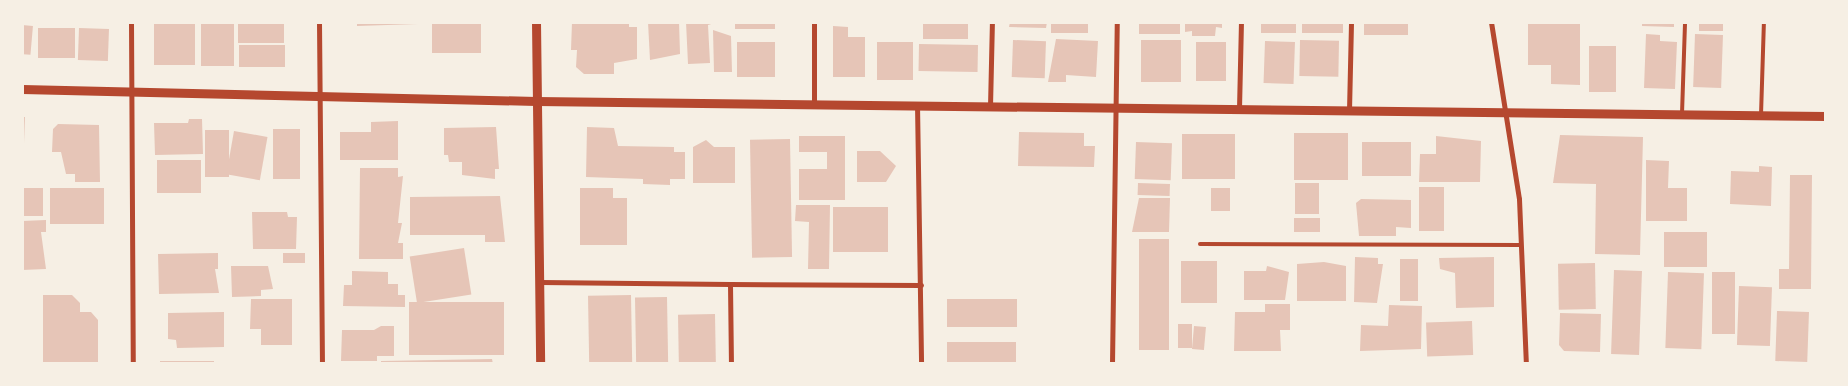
<!DOCTYPE html>
<style>
body{margin:0}
#map{position:relative;width:1848px;height:386px;overflow:hidden;background:#f6efe4;font-family:Helvetica,sans-serif}
div>[style]{position:absolute}
[style*='--x']{left:calc(var(--x)*1px);top:calc(var(--y)*1px);width:calc(var(--w)*1px);rotate:calc(var(--a)*1deg)}
.building>*{inset:0;background:#e6c5b7;transform-origin:0 0}
.service>*{height:4px;margin:-2px;padding:0 2px;transform-origin:2px;border-radius:2px;background:#b5482f}
.minor>*{height:5px;margin:-2.5px;padding:0 2.5px;transform-origin:2.5px;border-radius:2.5px;background:#b5482f}
.tertiary>*{height:9px;margin:-4.5px;padding:0 4.5px;transform-origin:4.5px;border-radius:4.5px;background:#b5482f}
span{translate:-50% -50%;white-space:nowrap;text-align:center;line-height:1.15;-webkit-text-stroke:4px #f6efe4;paint-order:stroke}
.frame{position:absolute;inset:0;border:24px solid #f6efe4;pointer-events:none}
</style>
<div id="map">
<div class="building">
<i style="left:154px;top:22px;width:41px;height:43px"></i>
<i style="left:201px;top:22px;width:33px;height:44px"></i>
<i style="left:238px;top:22px;width:46px;height:21px"></i>
<i style="clip-path:polygon(357px 22px,418px 22px,418px 24px,357px 26px)"></i>
<i style="left:432px;top:22px;width:49px;height:31px"></i>
<i style="clip-path:polygon(572px 22px,629px 22px,629px 27px,637px 27px,637px 59px,614px 63px,614px 74px,584px 74px,576px 67px,577px 50px,571px 50px)"></i>
<i style="clip-path:polygon(648px 22px,679px 22px,680px 54px,650px 60px)"></i>
<i style="clip-path:polygon(686px 22px,718px 22px,708px 25px,710px 63px,688px 64px)"></i>
<i style="left:735px;top:22px;width:40px;height:7px"></i>
<i style="left:923px;top:22px;width:45px;height:17px"></i>
<i style="clip-path:polygon(1010px 22px,1047px 22px,1046px 28px,1009px 27px)"></i>
<i style="left:1051px;top:22px;width:37px;height:11px"></i>
<i style="left:1139px;top:22px;width:41px;height:12px"></i>
<i style="clip-path:polygon(1185px 22px,1222px 22px,1222px 28px,1216px 27px,1215px 36px,1192px 36px,1192px 31px,1185px 32px)"></i>
<i style="left:1261px;top:22px;width:35px;height:11px"></i>
<i style="left:1302px;top:22px;width:41px;height:11px"></i>
<i style="left:1364px;top:22px;width:44px;height:13px"></i>
<i style="clip-path:polygon(1528px 22px,1580px 22px,1580px 85px,1551px 84px,1551px 65px,1528px 65px)"></i>
<i style="clip-path:polygon(1642px 22px,1674px 22px,1674px 27px,1642px 26px)"></i>
<i style="left:1699px;top:22px;width:24px;height:9px"></i>
<i style="left:22px;top:25px;width:11px;height:29px;rotate:5deg"></i>
<i style="clip-path:polygon(833px 26px,848px 27px,848px 37px,865px 37px,865px 77px,833px 77px)"></i>
<i style="left:38px;top:28px;width:37px;height:30px"></i>
<i style="left:79px;top:28px;width:30px;height:32px;rotate:2deg"></i>
<i style="clip-path:polygon(713px 30px,731px 36px,732px 72px,714px 72px)"></i>
<i style="clip-path:polygon(1646px 34px,1660px 35px,1660px 41px,1677px 42px,1675px 89px,1644px 88px)"></i>
<i style="left:1695px;top:34px;width:28px;height:53px;rotate:2deg"></i>
<i style="clip-path:polygon(1056px 39px,1098px 41px,1096px 77px,1066px 75px,1066px 82px,1048px 82px)"></i>
<i style="left:1013px;top:40px;width:33px;height:37px;rotate:2deg"></i>
<i style="left:1141px;top:40px;width:40px;height:42px"></i>
<i style="left:1300px;top:40px;width:39px;height:36px;rotate:1deg"></i>
<i style="left:1265px;top:41px;width:30px;height:42px;rotate:2deg"></i>
<i style="left:737px;top:42px;width:38px;height:35px"></i>
<i style="left:877px;top:42px;width:36px;height:38px"></i>
<i style="left:1196px;top:42px;width:30px;height:39px"></i>
<i style="left:919px;top:44px;width:59px;height:27px;rotate:1deg"></i>
<i style="left:285px;top:45px;width:22px;height:46px;rotate:90deg"></i>
<i style="left:1589px;top:46px;width:27px;height:46px"></i>
<i style="clip-path:polygon(22px 117px,25px 117px,24px 143px,22px 143px)"></i>
<i style="clip-path:polygon(189px 119px,202px 119px,203px 154px,155px 155px,154px 123px,188px 123px)"></i>
<i style="clip-path:polygon(398px 121px,398px 160px,340px 160px,340px 132px,371px 132px,371px 122px)"></i>
<i style="clip-path:polygon(58px 124px,99px 125px,100px 182px,75px 182px,75px 174px,66px 174px,61px 152px,52px 152px,53px 129px)"></i>
<i style="clip-path:polygon(496px 127px,499px 169px,495px 169px,495px 179px,462px 175px,462px 162px,449px 162px,448px 155px,444px 155px,444px 128px)"></i>
<i style="clip-path:polygon(587px 127px,614px 128px,618px 146px,674px 147px,674px 152px,685px 152px,685px 179px,670px 179px,670px 185px,643px 184px,643px 179px,586px 177px)"></i>
<i style="left:273px;top:129px;width:27px;height:50px"></i>
<i style="left:205px;top:130px;width:24px;height:47px"></i>
<i style="left:234px;top:131px;width:34px;height:44px;rotate:10deg"></i>
<i style="clip-path:polygon(1019px 132px,1084px 133px,1084px 146px,1095px 146px,1094px 167px,1018px 166px)"></i>
<i style="left:1348px;top:133px;width:47px;height:54px;rotate:90deg"></i>
<i style="left:1182px;top:134px;width:53px;height:45px"></i>
<i style="clip-path:polygon(1560px 135px,1643px 137px,1640px 255px,1595px 254px,1596px 184px,1553px 183px)"></i>
<i style="clip-path:polygon(799px 136px,845px 136px,845px 200px,799px 200px,799px 169px,827px 169px,827px 152px,799px 152px)"></i>
<i style="clip-path:polygon(1436px 136px,1481px 141px,1480px 182px,1419px 182px,1420px 154px,1436px 154px)"></i>
<i style="left:790px;top:139px;width:118px;height:40px;rotate:89deg"></i>
<i style="clip-path:polygon(706px 140px,714px 147px,735px 147px,735px 183px,693px 183px,693px 147px)"></i>
<i style="left:1136px;top:142px;width:36px;height:37px;rotate:2deg"></i>
<i style="left:1362px;top:142px;width:49px;height:34px"></i>
<i style="clip-path:polygon(857px 151px,880px 151px,896px 166px,886px 182px,857px 182px)"></i>
<i style="left:201px;top:160px;width:33px;height:44px;rotate:90deg"></i>
<i style="clip-path:polygon(1646px 160px,1669px 161px,1668px 188px,1687px 188px,1687px 221px,1646px 221px)"></i>
<i style="clip-path:polygon(1759px 166px,1772px 167px,1771px 206px,1730px 204px,1731px 171px,1759px 172px)"></i>
<i style="clip-path:polygon(360px 168px,398px 168px,398px 177px,403px 176px,398px 223px,402px 223px,398px 243px,403px 243px,403px 259px,359px 259px)"></i>
<i style="clip-path:polygon(1790px 175px,1812px 175px,1811px 289px,1779px 289px,1779px 269px,1789px 269px)"></i>
<i style="left:1138px;top:183px;width:32px;height:12px;rotate:2deg"></i>
<i style="left:1295px;top:183px;width:24px;height:31px"></i>
<i style="left:1419px;top:187px;width:25px;height:44px"></i>
<i style="left:22px;top:188px;width:21px;height:28px"></i>
<i style="left:50px;top:188px;width:54px;height:36px"></i>
<i style="clip-path:polygon(580px 188px,613px 188px,613px 198px,627px 198px,627px 245px,580px 245px)"></i>
<i style="left:1211px;top:188px;width:19px;height:23px"></i>
<i style="clip-path:polygon(500px 196px,505px 242px,485px 242px,485px 235px,410px 235px,410px 197px)"></i>
<i style="clip-path:polygon(1139px 198px,1170px 198px,1169px 232px,1132px 232px)"></i>
<i style="clip-path:polygon(1361px 199px,1411px 200px,1411px 228px,1396px 227px,1396px 236px,1359px 236px,1356px 203px)"></i>
<i style="clip-path:polygon(796px 205px,830px 205px,829px 269px,808px 269px,809px 222px,795px 221px)"></i>
<i style="left:833px;top:207px;width:55px;height:45px"></i>
<i style="clip-path:polygon(252px 212px,287px 212px,288px 217px,297px 217px,296px 249px,253px 249px)"></i>
<i style="left:1294px;top:218px;width:26px;height:14px"></i>
<i style="clip-path:polygon(46px 220px,46px 232px,41px 232px,46px 269px,22px 270px,22px 221px)"></i>
<i style="left:1707px;top:232px;width:35px;height:43px;rotate:90deg"></i>
<i style="left:1139px;top:239px;width:30px;height:111px"></i>
<i style="left:464px;top:248px;width:47px;height:55px;rotate:81deg"></i>
<i style="clip-path:polygon(218px 253px,218px 269px,215px 269px,219px 293px,159px 294px,158px 254px)"></i>
<i style="left:283px;top:253px;width:22px;height:10px"></i>
<i style="clip-path:polygon(1355px 257px,1378px 258px,1378px 264px,1383px 264px,1377px 303px,1354px 302px)"></i>
<i style="clip-path:polygon(1494px 257px,1494px 307px,1456px 308px,1455px 273px,1440px 269px,1439px 258px)"></i>
<i style="left:1400px;top:259px;width:18px;height:42px"></i>
<i style="left:1181px;top:261px;width:36px;height:42px"></i>
<i style="clip-path:polygon(1324px 262px,1346px 266px,1346px 301px,1297px 301px,1297px 264px)"></i>
<i style="left:1595px;top:263px;width:46px;height:37px;rotate:89deg"></i>
<i style="clip-path:polygon(231px 266px,268px 266px,273px 289px,261px 290px,261px 296px,232px 297px)"></i>
<i style="clip-path:polygon(1267px 266px,1289px 272px,1285px 300px,1244px 300px,1244px 271px,1266px 271px)"></i>
<i style="left:1614px;top:270px;width:28px;height:84px;rotate:2deg"></i>
<i style="clip-path:polygon(352px 271px,388px 272px,388px 284px,398px 284px,398px 295px,405px 295px,405px 307px,343px 306px,344px 285px,352px 285px)"></i>
<i style="left:1668px;top:272px;width:36px;height:76px;rotate:2deg"></i>
<i style="left:1712px;top:272px;width:23px;height:62px"></i>
<i style="left:1739px;top:286px;width:33px;height:59px;rotate:2deg"></i>
<i style="clip-path:polygon(43px 295px,72px 295px,80px 303px,80px 312px,91px 312px,98px 320px,98px 364px,43px 364px)"></i>
<i style="left:631px;top:295px;width:69px;height:43px;rotate:89deg"></i>
<i style="left:667px;top:297px;width:65px;height:32px;rotate:89deg"></i>
<i style="clip-path:polygon(251px 299px,292px 299px,292px 345px,261px 345px,261px 329px,250px 329px)"></i>
<i style="left:947px;top:299px;width:70px;height:28px"></i>
<i style="left:504px;top:302px;width:53px;height:95px;rotate:90deg"></i>
<i style="clip-path:polygon(1265px 304px,1290px 304px,1290px 330px,1280px 330px,1281px 351px,1234px 351px,1235px 312px,1265px 312px)"></i>
<i style="clip-path:polygon(1389px 305px,1422px 306px,1421px 349px,1360px 351px,1361px 325px,1388px 326px)"></i>
<i style="left:1777px;top:311px;width:32px;height:50px;rotate:2deg"></i>
<i style="clip-path:polygon(224px 312px,224px 347px,177px 348px,176px 340px,168px 339px,168px 313px)"></i>
<i style="clip-path:polygon(1560px 313px,1601px 314px,1600px 352px,1564px 351px,1559px 345px)"></i>
<i style="left:715px;top:314px;width:50px;height:37px;rotate:89deg"></i>
<i style="left:1472px;top:321px;width:34px;height:46px;rotate:88deg"></i>
<i style="left:1178px;top:324px;width:14px;height:24px"></i>
<i style="clip-path:polygon(381px 326px,394px 326px,394px 356px,377px 356px,377px 361px,341px 361px,342px 330px,374px 330px)"></i>
<i style="left:1194px;top:326px;width:12px;height:23px;rotate:5deg"></i>
<i style="left:1016px;top:342px;width:22px;height:69px;rotate:90deg"></i>
<i style="clip-path:polygon(492px 359px,493px 364px,381px 364px,381px 361px)"></i>
<i style="left:160px;top:361px;width:54px;height:3px"></i>
</div>
<div class="service">
<i style="--x:1682;--y:114;--w:92;--a:-88.1"></i>
<i style="--x:1761;--y:115;--w:93;--a:-88.2"></i>
<i style="--x:1200;--y:244;--w:321;--a:0.2"></i>
</div>
<div class="minor">
<i style="--x:131;--y:22;--w:342;--a:89.7"></i>
<i style="--x:319;--y:22;--w:342;--a:89.5"></i>
<i style="--x:814;--y:22;--w:81;--a:90"></i>
<i style="--x:1491;--y:22;--w:179;--a:81"></i>
<i style="--x:1519;--y:199;--w:165;--a:87.6"></i>
<i style="--x:917;--y:104;--w:260;--a:89.1"></i>
<i style="--x:990;--y:107;--w:85;--a:-88.7"></i>
<i style="--x:1239;--y:109;--w:87;--a:-88.7"></i>
<i style="--x:1349;--y:111;--w:89;--a:-88.7"></i>
<i style="--x:540;--y:282;--w:190;--a:0.6"></i>
<i style="--x:730;--y:284;--w:80;--a:89.3"></i>
<i style="--x:730;--y:284;--w:191;--a:0.3"></i>
<i style="--x:1112;--y:364;--w:342;--a:-89.2"></i>
</div>
<div class="tertiary">
<i style="--x:536;--y:22;--w:342;--a:89.3"></i>
<i style="--x:22;--y:89;--w:514;--a:1.34"></i>
<i style="--x:536;--y:101;--w:1290;--a:0.67"></i>
</div>
<div class="frame"></div>
</div>
